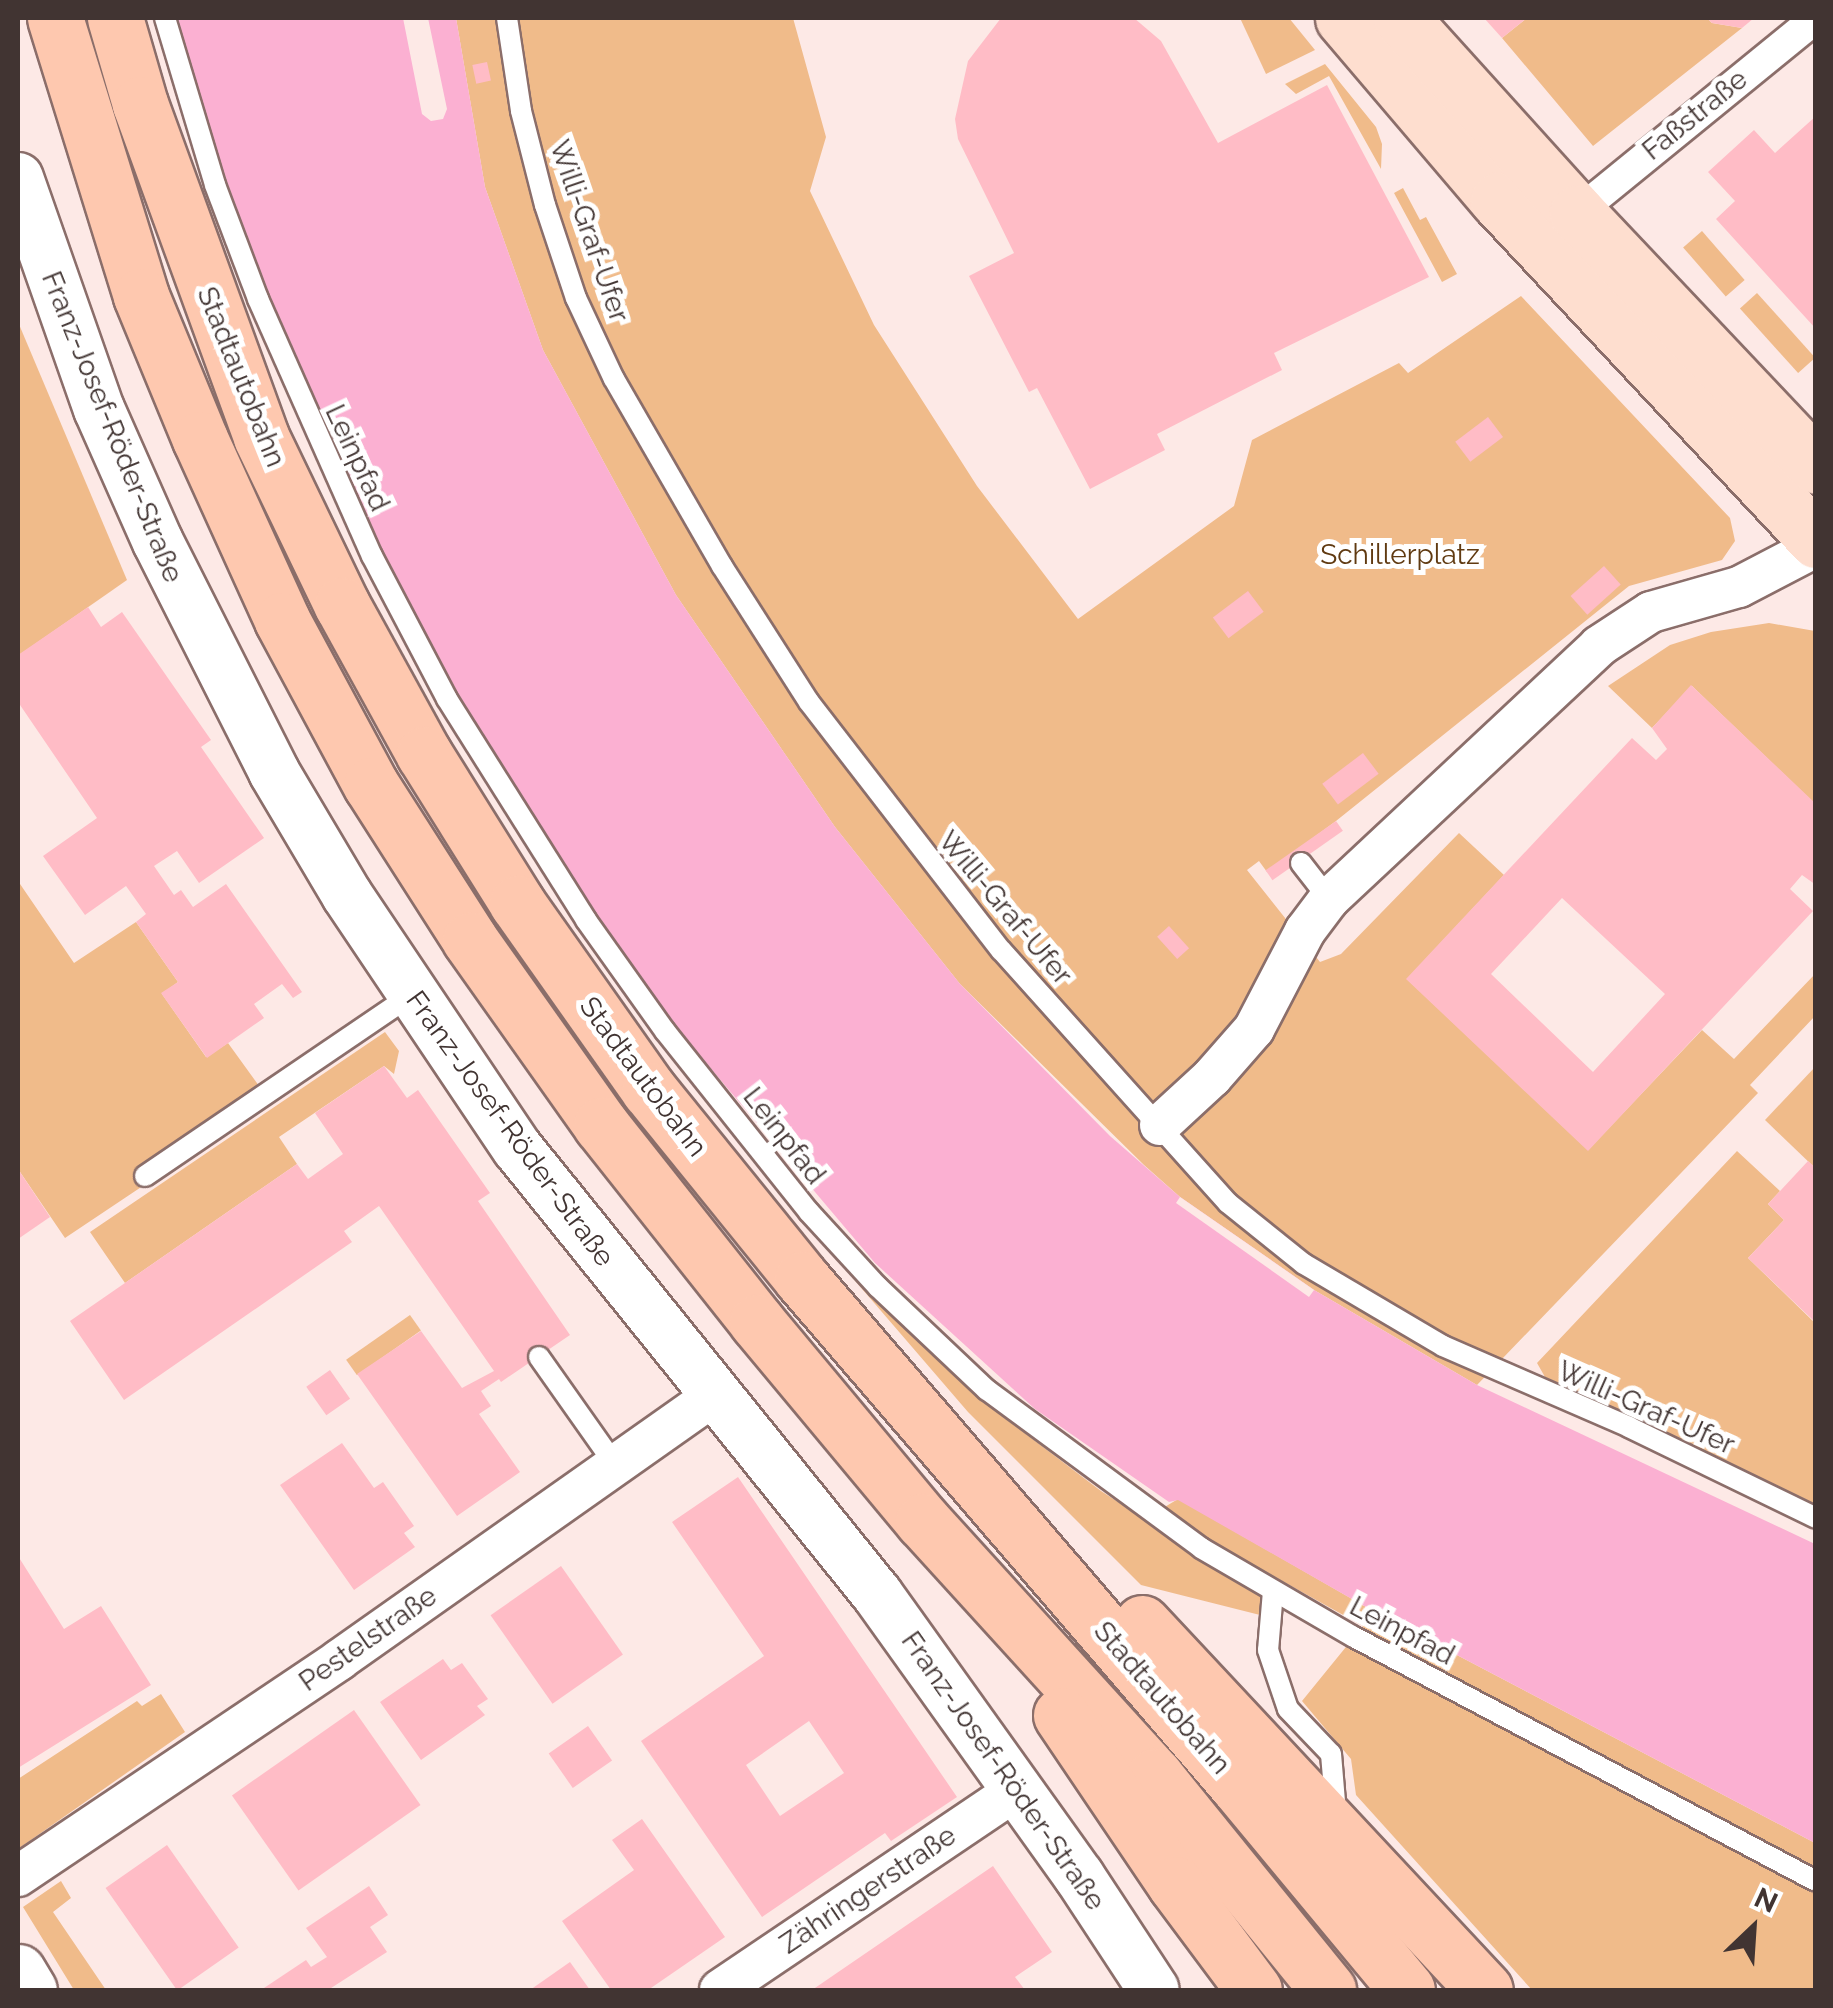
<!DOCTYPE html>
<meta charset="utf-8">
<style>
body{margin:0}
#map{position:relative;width:1833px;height:2008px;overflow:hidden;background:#fde9e6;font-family:Raleway,sans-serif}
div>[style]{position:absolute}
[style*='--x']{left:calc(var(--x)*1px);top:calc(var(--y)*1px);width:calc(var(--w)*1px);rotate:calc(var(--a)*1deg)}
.green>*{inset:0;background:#f0bb8a;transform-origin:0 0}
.water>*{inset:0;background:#fbb0d2}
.pier>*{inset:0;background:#fde9e6}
.building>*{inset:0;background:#ffbcc6;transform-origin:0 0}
.roads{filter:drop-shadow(2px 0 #8b6e6a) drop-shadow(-2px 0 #8b6e6a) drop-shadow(0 2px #8b6e6a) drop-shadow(0 -2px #8b6e6a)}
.service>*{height:20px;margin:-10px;padding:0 10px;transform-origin:10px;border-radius:10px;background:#fff}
.pedestrian>*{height:30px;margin:-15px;padding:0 15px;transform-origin:15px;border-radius:15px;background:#fff}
.minor>*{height:40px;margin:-20px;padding:0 20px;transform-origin:20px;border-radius:20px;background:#fff}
.tertiary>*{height:50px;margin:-25px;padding:0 25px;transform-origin:25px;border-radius:25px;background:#fff}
.secondary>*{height:55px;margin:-27.5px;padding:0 27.5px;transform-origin:27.5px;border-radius:27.5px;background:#fff}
.primary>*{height:55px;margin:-27.5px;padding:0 27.5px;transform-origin:27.5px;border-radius:27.5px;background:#fedecf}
.motorway>*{height:55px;margin:-27.5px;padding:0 27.5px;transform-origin:27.5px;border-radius:27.5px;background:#fec8af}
span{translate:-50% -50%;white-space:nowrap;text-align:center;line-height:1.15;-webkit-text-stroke:10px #fff;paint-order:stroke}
.street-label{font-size:28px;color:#413432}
.park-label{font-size:28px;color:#603a11}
.frame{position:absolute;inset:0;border:20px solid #413432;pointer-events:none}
.north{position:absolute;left:1703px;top:1878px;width:100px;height:100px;-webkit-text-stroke:8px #fff;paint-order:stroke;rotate:25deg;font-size:28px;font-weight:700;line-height:40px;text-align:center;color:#413432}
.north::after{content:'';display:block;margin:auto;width:35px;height:45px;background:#413432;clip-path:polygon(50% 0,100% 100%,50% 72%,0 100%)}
</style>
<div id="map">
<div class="green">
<i style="clip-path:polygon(456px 18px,793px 18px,826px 137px,810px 191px,874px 325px,977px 486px,1078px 619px,1234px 506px,1252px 440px,1399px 363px,1408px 373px,1521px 296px,1730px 518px,1735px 541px,1722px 560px,1629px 586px,1336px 821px,1267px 872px,1259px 861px,1247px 870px,1320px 962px,1341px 954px,1459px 833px,1504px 875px,1407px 979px,1588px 1150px,1702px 1030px,1734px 1059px,1815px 974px,1815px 1016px,1750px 1085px,1758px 1093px,1477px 1385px,1314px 1290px,1180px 1197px,1144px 1165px,960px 984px,835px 827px,676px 595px,543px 350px,485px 187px)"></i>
<i style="clip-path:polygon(1240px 18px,1289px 18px,1315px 50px,1266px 74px)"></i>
<i style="clip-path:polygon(1527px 18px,1707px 18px,1712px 23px,1742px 28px,1593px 146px,1502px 38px)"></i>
<i style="clip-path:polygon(1325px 64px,1376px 127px,1382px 144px,1381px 169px,1329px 76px,1296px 94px,1285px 84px)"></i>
<i style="clip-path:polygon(1403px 188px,1420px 220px,1426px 217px,1457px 274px,1442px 282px,1394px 193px)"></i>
<i style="left:1702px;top:231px;width:65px;height:25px;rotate:49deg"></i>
<i style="left:1757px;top:293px;width:87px;height:23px;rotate:48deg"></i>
<i style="clip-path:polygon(18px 322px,127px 580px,18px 656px)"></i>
<i style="clip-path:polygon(1769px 623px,1815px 631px,1815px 804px,1692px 686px,1652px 728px,1608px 686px,1670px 645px,1711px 632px)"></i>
<i style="clip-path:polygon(18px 881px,74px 963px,136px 922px,178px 982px,162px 994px,206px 1057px,228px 1043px,270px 1101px,65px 1238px,18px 1169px)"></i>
<i style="clip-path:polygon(385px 1032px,399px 1051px,394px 1074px,384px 1066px,279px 1137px,297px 1164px,125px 1283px,90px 1232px)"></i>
<i style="clip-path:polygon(1815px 1067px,1815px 1168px,1765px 1120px)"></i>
<i style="clip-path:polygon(1737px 1151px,1780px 1191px,1768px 1204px,1784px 1220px,1748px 1258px,1815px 1323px,1815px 1504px,1545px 1377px,1537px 1363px)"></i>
<i style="clip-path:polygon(801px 1218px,870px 1296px,981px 1400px,1101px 1491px,1261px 1594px,1260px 1615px,1141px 1585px,968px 1412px)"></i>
<i style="left:410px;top:1315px;width:19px;height:78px;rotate:55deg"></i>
<i style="clip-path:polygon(1178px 1499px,1373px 1611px,1815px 1843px,1815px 1990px,1532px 1990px,1356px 1795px,1351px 1759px,1302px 1701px,1363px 1626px,1207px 1539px,1163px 1508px)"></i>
<i style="clip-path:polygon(161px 1694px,185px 1732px,18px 1849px,18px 1779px,137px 1701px,142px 1706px)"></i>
<i style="clip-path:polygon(61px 1881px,71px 1898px,53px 1912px,106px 1990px,74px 1990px,23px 1907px)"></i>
</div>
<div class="water">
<i style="clip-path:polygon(178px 18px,403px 18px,422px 114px,431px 121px,443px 119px,447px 109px,428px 18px,456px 18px,485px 187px,543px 350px,676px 595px,835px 827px,960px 984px,1110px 1136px,1180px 1197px,1314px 1290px,1477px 1385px,1815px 1544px,1815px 1843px,1373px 1611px,1178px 1500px,1169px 1502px,1035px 1409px,875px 1263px,674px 1025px,595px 916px,457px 696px,381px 551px,306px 388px,244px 233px,194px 82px)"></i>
</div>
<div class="pier">
<i style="clip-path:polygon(1180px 1197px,1314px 1290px,1309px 1297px,1176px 1203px)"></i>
</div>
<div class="building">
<i style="clip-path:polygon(1001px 18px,1134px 18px,1161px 41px,1218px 143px,1327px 85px,1429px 277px,1274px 353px,1282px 370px,1157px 434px,1165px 450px,1090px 489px,1037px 388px,1029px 392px,969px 276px,1014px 253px,958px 139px,955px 119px,968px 61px)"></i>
<i style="clip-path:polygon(1484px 18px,1527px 18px,1502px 38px)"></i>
<i style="clip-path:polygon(1707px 18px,1754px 18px,1742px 28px,1712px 23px)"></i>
<i style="left:487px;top:62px;width:19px;height:15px;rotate:78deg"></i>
<i style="clip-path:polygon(1816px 116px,1816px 329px,1716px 219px,1735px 201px,1708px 172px,1754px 130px,1775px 153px)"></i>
<i style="left:1488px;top:417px;width:25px;height:41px;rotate:53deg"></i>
<i style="left:1604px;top:566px;width:25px;height:45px;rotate:48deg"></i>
<i style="left:1248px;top:591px;width:26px;height:44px;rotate:53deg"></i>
<i style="clip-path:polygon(88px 607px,101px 627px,122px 612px,211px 740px,201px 747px,264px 838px,199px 883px,177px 851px,154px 866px,174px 895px,181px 890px,193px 907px,226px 884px,302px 992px,293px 998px,282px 984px,254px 1004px,264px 1018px,207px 1058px,161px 993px,178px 982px,136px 922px,146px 914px,126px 886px,85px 915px,43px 856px,97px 818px,18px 702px,18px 655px)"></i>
<i style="clip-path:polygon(evenodd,1691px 685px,1816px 804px,1816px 885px,1802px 875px,1790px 889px,1813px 911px,1588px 1151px,1406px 979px,1632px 738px,1656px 760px,1667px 749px,1652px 728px,1691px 685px,1562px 898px,1665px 994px,1593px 1072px,1491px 974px,1562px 898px)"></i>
<i style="left:1363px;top:753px;width:26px;height:51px;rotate:53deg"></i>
<i style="left:1336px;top:821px;width:12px;height:86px;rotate:55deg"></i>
<i style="left:1169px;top:926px;width:30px;height:16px;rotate:48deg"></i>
<i style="clip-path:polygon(384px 1066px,407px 1098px,418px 1090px,490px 1193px,478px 1201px,570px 1335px,501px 1382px,499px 1379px,481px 1391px,491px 1406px,479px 1414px,520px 1472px,457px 1516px,357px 1374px,421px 1331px,462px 1388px,494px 1371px,379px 1206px,344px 1231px,352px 1242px,124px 1400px,70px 1321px,297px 1164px,308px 1179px,343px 1154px,315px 1113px)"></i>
<i style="clip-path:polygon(1808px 1161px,1816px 1168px,1816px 1323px,1748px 1258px,1784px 1220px,1768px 1204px)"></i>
<i style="clip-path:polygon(18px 1169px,50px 1217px,18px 1239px)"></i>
<i style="left:330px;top:1370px;width:35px;height:29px;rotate:55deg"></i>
<i style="clip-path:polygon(342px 1443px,374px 1488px,383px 1482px,414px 1526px,404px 1533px,415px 1547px,354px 1590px,280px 1485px)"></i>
<i style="clip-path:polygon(evenodd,738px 1477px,957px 1797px,891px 1841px,885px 1833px,762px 1917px,641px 1741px,764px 1656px,672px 1522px,738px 1477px,809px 1721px,844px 1773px,780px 1816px,746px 1765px,809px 1721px)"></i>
<i style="clip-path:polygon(18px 1556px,64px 1629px,101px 1606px,151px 1685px,18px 1768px)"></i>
<i style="left:561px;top:1566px;width:108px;height:86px;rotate:55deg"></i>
<i style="clip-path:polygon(443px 1659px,451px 1670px,462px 1663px,488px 1699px,477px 1706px,485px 1715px,421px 1760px,380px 1702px)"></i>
<i style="left:354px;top:1710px;width:116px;height:149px;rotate:55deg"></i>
<i style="left:588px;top:1726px;width:42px;height:48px;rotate:55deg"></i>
<i style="clip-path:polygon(642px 1819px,725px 1937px,648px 1990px,611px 1990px,562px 1921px,634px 1870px,612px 1840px)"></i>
<i style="left:167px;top:1845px;width:125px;height:75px;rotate:55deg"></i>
<i style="clip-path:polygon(993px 1866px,1052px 1952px,1015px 1977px,1025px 1990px,812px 1990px)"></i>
<i style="clip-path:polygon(369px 1886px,388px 1915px,370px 1927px,387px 1952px,328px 1990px,261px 1990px,306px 1960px,311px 1967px,327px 1957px,306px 1928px)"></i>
<i style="clip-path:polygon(570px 1962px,590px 1990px,530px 1990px)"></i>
</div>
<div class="roads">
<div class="service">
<i style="--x:165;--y:18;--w:174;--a:73.3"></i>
<i style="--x:215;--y:185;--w:122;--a:69.3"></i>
<i style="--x:258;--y:299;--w:281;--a:66.1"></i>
<i style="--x:372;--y:556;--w:161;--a:62.3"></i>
<i style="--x:447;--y:699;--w:261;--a:57.8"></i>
<i style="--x:586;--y:920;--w:136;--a:54.6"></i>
<i style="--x:665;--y:1031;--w:231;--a:51.5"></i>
<i style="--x:809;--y:1212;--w:102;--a:47.4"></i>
<i style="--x:878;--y:1287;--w:150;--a:43.4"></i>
<i style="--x:987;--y:1390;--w:266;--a:36.4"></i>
<i style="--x:1201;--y:1548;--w:177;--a:30.2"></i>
<i style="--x:1354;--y:1637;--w:522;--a:27.84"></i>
<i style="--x:507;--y:18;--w:94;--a:81.4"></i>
<i style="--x:521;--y:111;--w:97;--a:75.7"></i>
<i style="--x:545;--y:205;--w:98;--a:71.6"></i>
<i style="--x:576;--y:298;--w:89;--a:64.9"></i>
<i style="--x:614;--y:379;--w:216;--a:60"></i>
<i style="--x:722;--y:566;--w:161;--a:57.4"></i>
<i style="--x:809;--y:702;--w:314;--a:52.3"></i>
<i style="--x:1001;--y:950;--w:340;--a:48.1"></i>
<i style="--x:1228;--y:1203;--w:97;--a:38.8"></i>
<i style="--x:1304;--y:1264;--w:161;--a:30.5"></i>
<i style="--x:1443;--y:1346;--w:203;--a:23.5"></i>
<i style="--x:1629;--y:1427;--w:208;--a:25.9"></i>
<i style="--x:1301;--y:863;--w:46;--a:52.1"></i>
<i style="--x:145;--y:1176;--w:322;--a:-34.2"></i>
<i style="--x:539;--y:1357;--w:133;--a:54.8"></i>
<i style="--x:1273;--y:1591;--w:59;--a:94.8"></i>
<i style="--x:1268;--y:1650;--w:62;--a:71.3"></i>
<i style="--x:1288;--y:1709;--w:62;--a:46.3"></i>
<i style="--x:1331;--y:1754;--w:59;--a:85.2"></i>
</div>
<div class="pedestrian">
<i style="--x:1577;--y:213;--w:308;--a:-39.2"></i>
</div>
<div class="minor">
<i style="--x:1160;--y:1125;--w:71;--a:-42.7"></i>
<i style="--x:1212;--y:1077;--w:64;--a:-48.8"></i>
<i style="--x:1254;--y:1029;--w:110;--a:-62.5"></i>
<i style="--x:1305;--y:931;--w:40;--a:-53"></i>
<i style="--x:1329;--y:899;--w:370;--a:-43.1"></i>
<i style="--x:1599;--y:646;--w:62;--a:-33.2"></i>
<i style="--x:1651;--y:612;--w:91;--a:-15.9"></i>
<i style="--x:1739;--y:587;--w:87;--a:-27.5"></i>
<i style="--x:18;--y:1876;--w:387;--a:-33.9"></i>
<i style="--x:339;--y:1660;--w:460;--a:-35.2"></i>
<i style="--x:720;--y:1990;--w:357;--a:-34"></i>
</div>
<div class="tertiary">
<i style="--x:18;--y:178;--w:245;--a:70.7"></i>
<i style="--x:99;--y:409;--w:145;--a:66.1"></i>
<i style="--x:158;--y:542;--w:258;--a:63.2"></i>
<i style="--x:274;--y:772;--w:143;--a:59.3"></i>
<i style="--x:347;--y:895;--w:306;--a:56.1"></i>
<i style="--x:518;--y:1149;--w:572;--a:51.11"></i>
<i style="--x:877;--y:1594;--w:347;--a:54.4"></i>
<i style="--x:1079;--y:1876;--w:136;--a:56.7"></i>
</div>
<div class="secondary">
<i style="--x:18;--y:1972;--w:21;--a:59"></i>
</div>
<div class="primary">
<i style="--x:1343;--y:18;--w:239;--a:49.6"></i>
<i style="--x:1498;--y:200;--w:466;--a:46.9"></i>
<i style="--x:1401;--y:18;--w:263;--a:47.9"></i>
<i style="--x:1577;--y:213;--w:348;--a:46.6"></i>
</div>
<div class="motorway">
<i style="--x:55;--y:18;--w:291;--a:72.8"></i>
<i style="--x:141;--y:296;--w:155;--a:67.6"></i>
<i style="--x:200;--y:439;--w:199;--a:65.6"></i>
<i style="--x:282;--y:620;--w:187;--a:61.7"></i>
<i style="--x:371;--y:785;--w:184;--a:57.4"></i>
<i style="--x:470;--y:940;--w:227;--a:54.7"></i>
<i style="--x:601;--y:1125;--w:251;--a:51.6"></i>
<i style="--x:757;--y:1322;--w:259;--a:50.2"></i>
<i style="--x:923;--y:1521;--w:345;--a:47.7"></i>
<i style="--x:1155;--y:1776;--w:275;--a:51"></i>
<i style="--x:115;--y:18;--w:90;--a:73.8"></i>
<i style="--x:140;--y:104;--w:354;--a:70"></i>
<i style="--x:261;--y:437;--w:187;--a:64.3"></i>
<i style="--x:342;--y:605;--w:170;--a:61.2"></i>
<i style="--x:424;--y:754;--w:176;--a:58"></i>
<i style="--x:517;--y:903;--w:229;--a:54.8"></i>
<i style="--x:649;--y:1090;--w:243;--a:51"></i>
<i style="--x:802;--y:1279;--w:667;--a:49.31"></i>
<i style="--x:1237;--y:1785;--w:266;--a:50.3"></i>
<i style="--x:1142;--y:1623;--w:502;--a:46.94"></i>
<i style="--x:1061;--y:1715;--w:204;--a:56"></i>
<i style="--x:1175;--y:1884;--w:132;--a:53.3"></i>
</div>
</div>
<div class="street-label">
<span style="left:1695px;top:115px;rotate:-39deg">Faßstraße</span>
<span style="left:589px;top:231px;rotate:71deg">Willi-Graf-Ufer</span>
<span style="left:241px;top:377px;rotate:68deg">Stadtautobahn</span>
<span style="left:112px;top:427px;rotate:68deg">Franz-Josef-Röder-Straße</span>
<span style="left:357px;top:458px;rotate:65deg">Leinpfad</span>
<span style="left:1005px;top:908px;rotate:50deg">Willi-Graf-Ufer</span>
<span style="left:643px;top:1077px;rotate:53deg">Stadtautobahn</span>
<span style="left:510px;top:1129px;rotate:54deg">Franz-Josef-Röder-Straße</span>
<span style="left:784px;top:1136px;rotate:52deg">Leinpfad</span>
<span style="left:1646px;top:1408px;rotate:24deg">Willi-Graf-Ufer</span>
<span style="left:1402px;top:1631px;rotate:28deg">Leinpfad</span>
<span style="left:368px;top:1639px;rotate:-35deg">Pestelstraße</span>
<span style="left:1162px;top:1698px;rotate:49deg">Stadtautobahn</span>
<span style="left:1003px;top:1771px;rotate:55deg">Franz-Josef-Röder-Straße</span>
<span style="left:868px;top:1890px;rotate:-34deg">Zähringerstraße</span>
</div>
<div class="park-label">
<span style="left:1400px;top:555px">Schillerplatz</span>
</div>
<div class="frame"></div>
<div class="north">N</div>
</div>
